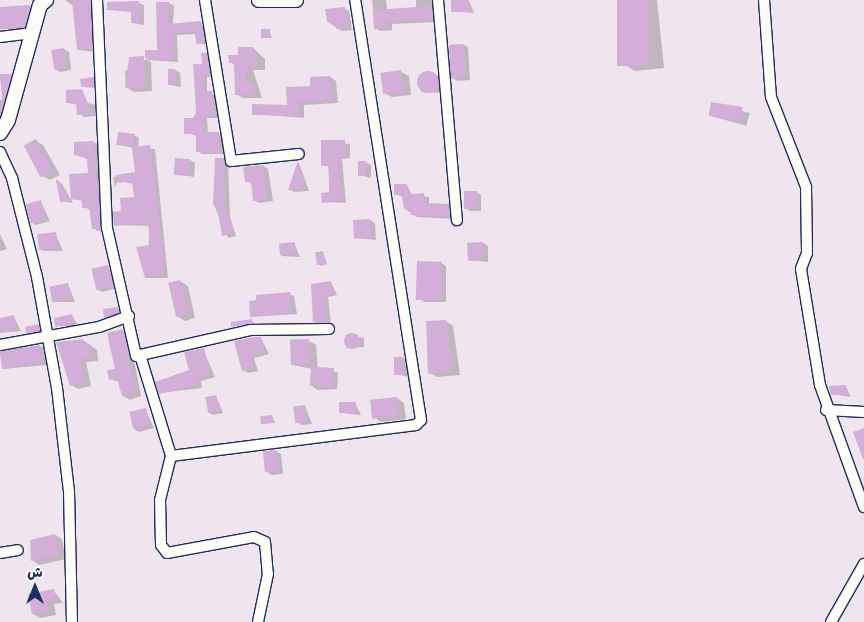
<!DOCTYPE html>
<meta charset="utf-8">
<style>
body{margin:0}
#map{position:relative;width:864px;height:622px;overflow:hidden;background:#f0e5ee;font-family:"Patrick Hand","Playpen Sans Arabic",sans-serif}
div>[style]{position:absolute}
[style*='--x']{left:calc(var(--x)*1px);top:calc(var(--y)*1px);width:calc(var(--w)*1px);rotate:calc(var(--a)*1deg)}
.shadow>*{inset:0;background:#0003;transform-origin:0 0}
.building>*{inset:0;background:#d2aed8;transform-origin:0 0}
.round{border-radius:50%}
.roads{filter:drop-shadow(1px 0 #1b2f5e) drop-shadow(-1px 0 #1b2f5e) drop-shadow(0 1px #1b2f5e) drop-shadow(0 -1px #1b2f5e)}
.street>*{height:10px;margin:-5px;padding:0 5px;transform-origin:5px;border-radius:5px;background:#fdfcf7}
.secondary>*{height:14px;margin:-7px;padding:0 7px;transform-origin:7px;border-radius:7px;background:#fdfcf7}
span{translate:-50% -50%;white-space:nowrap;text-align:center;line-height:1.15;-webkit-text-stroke:4px #fdfcf7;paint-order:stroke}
.north{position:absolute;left:10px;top:562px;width:50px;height:50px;-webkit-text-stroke:4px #fdfcf7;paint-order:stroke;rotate:0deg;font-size:14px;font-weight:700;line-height:20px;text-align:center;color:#1b2f5e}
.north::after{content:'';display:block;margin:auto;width:18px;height:22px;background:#1b2f5e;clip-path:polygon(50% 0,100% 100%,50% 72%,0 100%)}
</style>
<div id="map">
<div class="shadow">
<i style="clip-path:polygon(65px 0,93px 0,96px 52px,78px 50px,73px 6px)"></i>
<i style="clip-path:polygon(372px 0,386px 0,387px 9px,416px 9px,416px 0,434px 0,437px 22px,392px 24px,392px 30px,380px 31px,375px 28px)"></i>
<i style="clip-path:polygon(618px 0,657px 0,664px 68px,635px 71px,625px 65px)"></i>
<i style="clip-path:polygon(469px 1px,474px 13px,453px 11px)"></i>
<i style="clip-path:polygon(139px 3px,144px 5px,144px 25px,132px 23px,132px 12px,108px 10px)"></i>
<i style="clip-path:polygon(169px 3px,174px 6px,173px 25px,206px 25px,208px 45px,198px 43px,197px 34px,177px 35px,178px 62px,147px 60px,151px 62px,152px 91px,134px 92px,126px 87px,125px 71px,147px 59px,147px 51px,158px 51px)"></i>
<i style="clip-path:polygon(30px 6px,34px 9px,29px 29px,0 29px,0 8px)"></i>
<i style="clip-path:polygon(344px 8px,349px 11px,352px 30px,342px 31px,328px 22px)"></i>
<i style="clip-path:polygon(269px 30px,272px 38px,262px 38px)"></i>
<i style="clip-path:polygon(464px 45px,468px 47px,470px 80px,457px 81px,453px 78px)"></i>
<i style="clip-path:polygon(253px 48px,265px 59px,265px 70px,253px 70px,262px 98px,243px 98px,236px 94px,235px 65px,230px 62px)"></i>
<i style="clip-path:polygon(64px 49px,69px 52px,71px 70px,60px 72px,55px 69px)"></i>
<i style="clip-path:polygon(206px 54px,211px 57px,214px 77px,207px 77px,207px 92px,216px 95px,218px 118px,207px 118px,208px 133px,224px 136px,225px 154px,202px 154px,197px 151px,197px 136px,186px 133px,197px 111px)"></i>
<i style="clip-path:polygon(175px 70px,180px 73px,181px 87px,170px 85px)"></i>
<i style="clip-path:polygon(427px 71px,442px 78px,443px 93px,421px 92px,419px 75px)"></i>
<i style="clip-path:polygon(401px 72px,409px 76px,411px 95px,392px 97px,384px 93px)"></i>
<i style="clip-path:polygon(11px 75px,16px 78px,0 124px,0 100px,4px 100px,0 76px)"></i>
<i style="clip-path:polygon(330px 77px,336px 81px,338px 103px,304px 105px,304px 118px,253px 114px,288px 106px,312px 88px,311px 78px)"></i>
<i style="clip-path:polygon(93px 78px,98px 88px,83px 87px)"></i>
<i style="clip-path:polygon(82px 90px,88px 103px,95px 105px,96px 116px,83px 117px,78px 105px,68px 103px)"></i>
<i style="left:712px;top:103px;width:39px;height:13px;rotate:15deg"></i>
<i style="clip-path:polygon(134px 135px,139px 138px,138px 148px,155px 149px,168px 278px,146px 278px,150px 226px,115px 225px,135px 198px,134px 184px,118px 181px,115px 187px,113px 177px,137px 173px,133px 148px,118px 144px)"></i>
<i style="clip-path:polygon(36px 141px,43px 145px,60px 175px,50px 180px,42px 176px)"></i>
<i style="clip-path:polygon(322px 141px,350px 144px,350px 158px,342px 159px,346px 203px,323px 202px,330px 193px,330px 167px,322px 165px)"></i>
<i style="clip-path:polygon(94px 142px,99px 145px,104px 230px,98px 231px,93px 228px,91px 210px,83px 207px,83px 201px,73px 199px,89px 174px,88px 159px,76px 155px)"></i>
<i style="clip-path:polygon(223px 159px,228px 162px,230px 217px,236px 236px,228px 238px,214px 205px)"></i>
<i style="clip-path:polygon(190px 160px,195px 163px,194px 177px,176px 174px)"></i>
<i style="clip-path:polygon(366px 162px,371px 165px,371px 178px,360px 175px)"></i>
<i style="clip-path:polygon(299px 163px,309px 191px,294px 192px,289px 189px)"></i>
<i style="clip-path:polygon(263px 166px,268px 169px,273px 201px,259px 203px,254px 200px,253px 184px,246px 181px)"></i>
<i style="clip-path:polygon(57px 181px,62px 184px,73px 203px,61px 201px)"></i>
<i style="clip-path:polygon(407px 185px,412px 195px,429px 197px,429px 205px,453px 208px,454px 219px,417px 217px,405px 209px,403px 197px,396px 194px)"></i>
<i style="clip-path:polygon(476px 192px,481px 195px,481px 211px,470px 211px,466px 208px)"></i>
<i style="clip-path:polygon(41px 202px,50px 221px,36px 225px,31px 222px)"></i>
<i style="clip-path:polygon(370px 220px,375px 223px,376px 240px,356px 238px,355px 221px)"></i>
<i style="clip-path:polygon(55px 233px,63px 251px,42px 251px)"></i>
<i style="clip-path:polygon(0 234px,7px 249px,0 251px)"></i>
<i style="clip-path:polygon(294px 243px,300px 257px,281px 256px)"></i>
<i style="clip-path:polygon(483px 243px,488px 246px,488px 262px,468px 260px)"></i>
<i style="clip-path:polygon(323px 252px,327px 264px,321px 266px,319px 264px)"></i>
<i style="clip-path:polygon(441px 263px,446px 266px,446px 302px,424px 302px,420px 299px)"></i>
<i style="clip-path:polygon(108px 266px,117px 288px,102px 292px,97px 289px)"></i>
<i style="clip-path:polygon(180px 281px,188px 286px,195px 318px,185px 321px,177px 316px)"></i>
<i style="clip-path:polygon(331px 282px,337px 295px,328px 297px,331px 324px,319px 324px,314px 322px,313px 285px)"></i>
<i style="clip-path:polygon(68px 284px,75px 302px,53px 302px)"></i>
<i style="clip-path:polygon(289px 294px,294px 296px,297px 314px,252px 317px)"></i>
<i style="clip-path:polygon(118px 308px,123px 315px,105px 317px)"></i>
<i style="clip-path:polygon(72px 315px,78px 326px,55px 326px)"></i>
<i style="clip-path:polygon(14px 317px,21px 331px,0 333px,0 319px)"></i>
<i style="clip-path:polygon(251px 320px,257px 325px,232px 326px)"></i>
<i style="clip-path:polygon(446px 321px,453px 326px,460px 375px,437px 377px,430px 373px)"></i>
<i style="clip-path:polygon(38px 326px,44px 333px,27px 332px)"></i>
<i style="clip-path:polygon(123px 331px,129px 334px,141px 396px,130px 400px,123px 396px,120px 382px,110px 379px,116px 370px)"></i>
<i style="clip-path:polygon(346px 335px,364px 338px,364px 347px,346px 348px)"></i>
<i style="clip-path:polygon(261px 338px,269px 354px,254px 358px,258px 371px,248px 373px,243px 370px,236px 342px)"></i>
<i style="clip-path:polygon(83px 340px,97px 350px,98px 361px,86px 362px,91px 386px,78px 389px,71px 385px)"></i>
<i style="clip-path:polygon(309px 341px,316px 345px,318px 370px,338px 372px,337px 389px,318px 390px,313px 387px,312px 369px,293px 365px)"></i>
<i style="clip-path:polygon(40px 346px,45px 349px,47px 365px,3px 369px)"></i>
<i style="clip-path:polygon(203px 349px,215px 377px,201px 381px,202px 388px,160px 393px,190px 371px)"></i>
<i style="clip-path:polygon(404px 359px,409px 361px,409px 377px,395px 374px)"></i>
<i style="clip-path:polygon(846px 386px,851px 397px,832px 394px)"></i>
<i style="clip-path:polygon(216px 396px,223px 413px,213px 415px,208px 412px)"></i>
<i style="clip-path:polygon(397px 398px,404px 403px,406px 419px,381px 422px,374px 417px)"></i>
<i style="clip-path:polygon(355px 403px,361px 415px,341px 413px)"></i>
<i style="clip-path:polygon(305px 406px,312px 424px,302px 425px,297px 422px)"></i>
<i style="clip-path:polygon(145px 409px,154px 428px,139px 432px,134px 429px)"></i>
<i style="clip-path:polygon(272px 416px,275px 423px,263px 423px)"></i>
<i style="clip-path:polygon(276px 451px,281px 454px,283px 474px,272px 475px,267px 472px)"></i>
<i style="clip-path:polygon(55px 535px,62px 539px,66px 559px,39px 565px,32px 560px)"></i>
<i style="clip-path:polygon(54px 591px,63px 603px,54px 604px,56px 615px,40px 618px,33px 614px)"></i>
</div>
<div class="building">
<i style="clip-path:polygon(72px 0,90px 0,92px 50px,77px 50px)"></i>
<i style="left:451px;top:0;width:18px;height:12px"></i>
<i style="left:617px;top:0;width:31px;height:66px"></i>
<i style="clip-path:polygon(139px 1px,139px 23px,131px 23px,131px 10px,107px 10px,107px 2px)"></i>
<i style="clip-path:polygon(156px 2px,169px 2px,169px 24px,201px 21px,204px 43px,196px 44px,195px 31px,172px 33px,174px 60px,145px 58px,145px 50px,157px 50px)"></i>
<i style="clip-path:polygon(30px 5px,25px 27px,0 29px,0 7px)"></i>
<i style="clip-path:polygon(432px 6px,433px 19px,387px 21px,387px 28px,374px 29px,373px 10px)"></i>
<i style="clip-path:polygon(345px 7px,348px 27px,336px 29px,335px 21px,327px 22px,325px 9px)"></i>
<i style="left:270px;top:29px;width:9px;height:9px;rotate:90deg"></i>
<i style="left:464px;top:44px;width:34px;height:15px;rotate:87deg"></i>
<i style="clip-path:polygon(238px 47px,253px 47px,253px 54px,257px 54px,258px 66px,246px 67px,246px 82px,254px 82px,254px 94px,235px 95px,234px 63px,229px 63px,228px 55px,238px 55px)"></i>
<i style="left:64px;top:48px;width:20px;height:13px;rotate:81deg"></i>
<i style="clip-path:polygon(201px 53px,207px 53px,210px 75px,203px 75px,203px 91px,212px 91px,214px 116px,203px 116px,203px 132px,219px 132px,220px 152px,196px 152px,196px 134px,184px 134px,184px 118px,194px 118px,196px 111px,193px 64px,202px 64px)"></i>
<i style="clip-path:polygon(144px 56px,145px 87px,125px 88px,129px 57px)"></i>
<i style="left:168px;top:69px;width:7px;height:16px"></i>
<i style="left:401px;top:70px;width:21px;height:21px;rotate:82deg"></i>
<i class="round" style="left:417px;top:71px;width:22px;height:22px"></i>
<i style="clip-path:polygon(0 74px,12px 74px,0 116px,2px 98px)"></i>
<i style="clip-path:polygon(330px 76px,332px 100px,298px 102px,299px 116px,252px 115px,252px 104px,287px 105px,286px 87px,310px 86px,310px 77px)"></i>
<i style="clip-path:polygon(94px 77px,94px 86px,81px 87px,80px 79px)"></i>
<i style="clip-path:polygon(82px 89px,91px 114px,77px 115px,76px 103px,66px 103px,66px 90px)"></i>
<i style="left:711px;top:102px;width:32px;height:14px;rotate:9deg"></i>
<i style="left:118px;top:132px;width:17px;height:13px;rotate:7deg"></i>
<i style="left:36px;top:139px;width:36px;height:14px;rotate:62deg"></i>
<i style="clip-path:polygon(321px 140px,345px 140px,346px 157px,338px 157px,342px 201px,322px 203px,321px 193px,329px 192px,329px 182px,328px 165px,321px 166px)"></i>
<i style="clip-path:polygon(94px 141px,100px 228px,92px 229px,89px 208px,82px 208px,82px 198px,71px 200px,69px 174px,88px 173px,87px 158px,74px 155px,74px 142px)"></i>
<i style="clip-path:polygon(150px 145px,164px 259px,163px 275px,145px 278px,136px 247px,150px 245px,148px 223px,114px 226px,113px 212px,121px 211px,120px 198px,134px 197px,132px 181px,118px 183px,116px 175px,135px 172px,132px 147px)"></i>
<i style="left:175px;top:158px;width:15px;height:17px;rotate:4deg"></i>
<i style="clip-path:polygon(215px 158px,224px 158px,226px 216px,229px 216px,232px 234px,222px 236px,217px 205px,213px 205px)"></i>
<i style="clip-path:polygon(298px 161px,305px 188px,288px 190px)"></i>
<i style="left:358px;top:161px;width:8px;height:15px"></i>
<i style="clip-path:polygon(263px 165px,268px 199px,253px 201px,251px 181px,245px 182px,243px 167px)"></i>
<i style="clip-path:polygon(56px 180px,58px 180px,69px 201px,60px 202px)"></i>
<i style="left:394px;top:184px;width:13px;height:11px"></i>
<i style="left:464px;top:191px;width:13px;height:18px"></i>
<i style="clip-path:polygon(424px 193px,425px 203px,449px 204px,449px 217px,411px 215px,410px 209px,404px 209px,402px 195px)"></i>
<i style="left:41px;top:200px;width:20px;height:16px;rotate:75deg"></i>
<i style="left:370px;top:219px;width:19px;height:17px;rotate:87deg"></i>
<i style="left:56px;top:232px;width:16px;height:19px;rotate:83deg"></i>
<i style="left:295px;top:242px;width:12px;height:16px;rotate:85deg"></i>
<i style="left:483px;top:242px;width:18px;height:16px;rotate:87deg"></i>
<i style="left:323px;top:251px;width:13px;height:8px;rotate:81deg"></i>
<i style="left:417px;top:261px;width:25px;height:39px;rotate:2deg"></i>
<i style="left:108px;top:265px;width:22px;height:17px;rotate:77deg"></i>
<i style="left:180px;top:280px;width:35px;height:12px;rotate:77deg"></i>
<i style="clip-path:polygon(331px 281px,333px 293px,324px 295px,326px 322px,313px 322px,311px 284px)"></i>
<i style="left:68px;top:283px;width:16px;height:19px;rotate:79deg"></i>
<i style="clip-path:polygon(290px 292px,292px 312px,250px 317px,249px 301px,256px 300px,256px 295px)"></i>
<i style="clip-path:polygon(118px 307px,119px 312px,104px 318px,103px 309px)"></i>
<i style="left:72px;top:314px;width:9px;height:19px;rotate:77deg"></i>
<i style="clip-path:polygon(14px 315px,16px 328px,0 331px,0 318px)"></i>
<i style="clip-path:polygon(252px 319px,252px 323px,231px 327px,231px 322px)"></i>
<i style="clip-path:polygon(446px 320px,453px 371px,428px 374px,426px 321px)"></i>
<i style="clip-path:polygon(39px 324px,40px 331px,26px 333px,25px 327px)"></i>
<i style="clip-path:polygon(123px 329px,135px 393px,122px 396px,117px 378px,109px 380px,107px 370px,115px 369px,107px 333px)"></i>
<i class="round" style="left:344px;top:333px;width:16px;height:16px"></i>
<i style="clip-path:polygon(254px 337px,261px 337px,265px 352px,250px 356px,253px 368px,242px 371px,234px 341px)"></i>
<i style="clip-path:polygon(83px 339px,84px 346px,90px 345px,92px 358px,80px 359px,84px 383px,70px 386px,56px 342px)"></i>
<i style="left:309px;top:339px;width:25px;height:19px;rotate:88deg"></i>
<i style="left:40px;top:345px;width:18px;height:41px;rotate:81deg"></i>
<i style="clip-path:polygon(204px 348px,211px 375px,196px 379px,198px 385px,159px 394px,155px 382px,189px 370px,184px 352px)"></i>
<i style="left:394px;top:357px;width:10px;height:18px"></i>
<i style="left:334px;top:368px;width:19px;height:23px;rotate:93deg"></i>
<i style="clip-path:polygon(846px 385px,847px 395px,831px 395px,829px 386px)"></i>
<i style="left:216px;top:395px;width:16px;height:11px;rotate:79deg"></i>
<i style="left:397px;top:397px;width:19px;height:27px;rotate:84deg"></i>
<i style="left:356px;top:402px;width:11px;height:17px;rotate:90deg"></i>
<i style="left:305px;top:405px;width:17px;height:12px;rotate:83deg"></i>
<i style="left:146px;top:408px;width:17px;height:17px;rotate:77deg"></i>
<i style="left:272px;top:415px;width:8px;height:12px;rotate:83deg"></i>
<i style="clip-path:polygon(864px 428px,864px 459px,863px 459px,853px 432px)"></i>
<i style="left:276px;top:450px;width:21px;height:13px;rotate:85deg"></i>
<i style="clip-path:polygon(55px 534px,59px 555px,31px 561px,30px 540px)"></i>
<i style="clip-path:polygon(54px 589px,56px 599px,47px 600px,49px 611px,32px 614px,28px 594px)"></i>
</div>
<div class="roads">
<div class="street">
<i style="--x:97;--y:0;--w:228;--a:87.5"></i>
<i style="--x:107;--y:228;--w:131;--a:77.2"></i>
<i style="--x:136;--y:356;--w:117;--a:-12.8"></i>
<i style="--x:250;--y:330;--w:79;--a:-0.7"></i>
<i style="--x:205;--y:0;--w:163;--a:80.8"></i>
<i style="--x:231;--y:161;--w:68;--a:-5.9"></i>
<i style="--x:438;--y:0;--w:221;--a:85.1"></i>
<i style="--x:764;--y:0;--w:97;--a:85.9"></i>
<i style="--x:771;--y:97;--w:97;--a:68.7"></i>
<i style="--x:806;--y:187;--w:66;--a:89.1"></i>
<i style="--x:807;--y:253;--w:17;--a:111"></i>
<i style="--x:801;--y:269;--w:118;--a:80.7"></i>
<i style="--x:820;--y:385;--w:130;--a:70.2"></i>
<i style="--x:0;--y:37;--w:33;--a:-7"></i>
<i style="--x:0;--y:152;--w:29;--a:65"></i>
<i style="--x:12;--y:178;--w:102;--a:75.8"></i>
<i style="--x:37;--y:277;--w:113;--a:79.8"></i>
<i style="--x:57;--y:388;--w:104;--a:83.4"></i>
<i style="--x:69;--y:491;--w:131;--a:88.7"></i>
<i style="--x:0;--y:345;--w:101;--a:-10.3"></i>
<i style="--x:99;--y:327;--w:32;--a:-20"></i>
<i style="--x:140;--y:355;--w:106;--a:72.9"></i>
<i style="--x:171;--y:456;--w:45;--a:104"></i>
<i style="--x:160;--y:500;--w:45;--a:88.7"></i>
<i style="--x:161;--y:545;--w:10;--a:53"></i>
<i style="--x:167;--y:553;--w:88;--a:-10.4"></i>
<i style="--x:254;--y:537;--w:12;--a:24"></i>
<i style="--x:265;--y:542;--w:32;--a:85"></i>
<i style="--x:268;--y:574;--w:49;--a:101.8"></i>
<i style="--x:826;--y:410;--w:38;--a:3"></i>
<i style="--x:171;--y:456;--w:247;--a:-7.2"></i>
<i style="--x:416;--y:425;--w:7;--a:-45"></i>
<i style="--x:421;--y:420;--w:425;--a:-98.9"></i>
<i style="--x:0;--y:553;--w:18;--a:-9"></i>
<i style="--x:831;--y:622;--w:67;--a:-60.4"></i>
</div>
<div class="secondary">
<i style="--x:259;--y:0;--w:37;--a:0"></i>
<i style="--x:0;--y:133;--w:15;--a:-58"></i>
<i style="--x:8;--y:120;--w:119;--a:-74.5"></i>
<i style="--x:40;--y:5;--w:8;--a:-40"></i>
</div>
</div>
<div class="north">ش</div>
</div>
